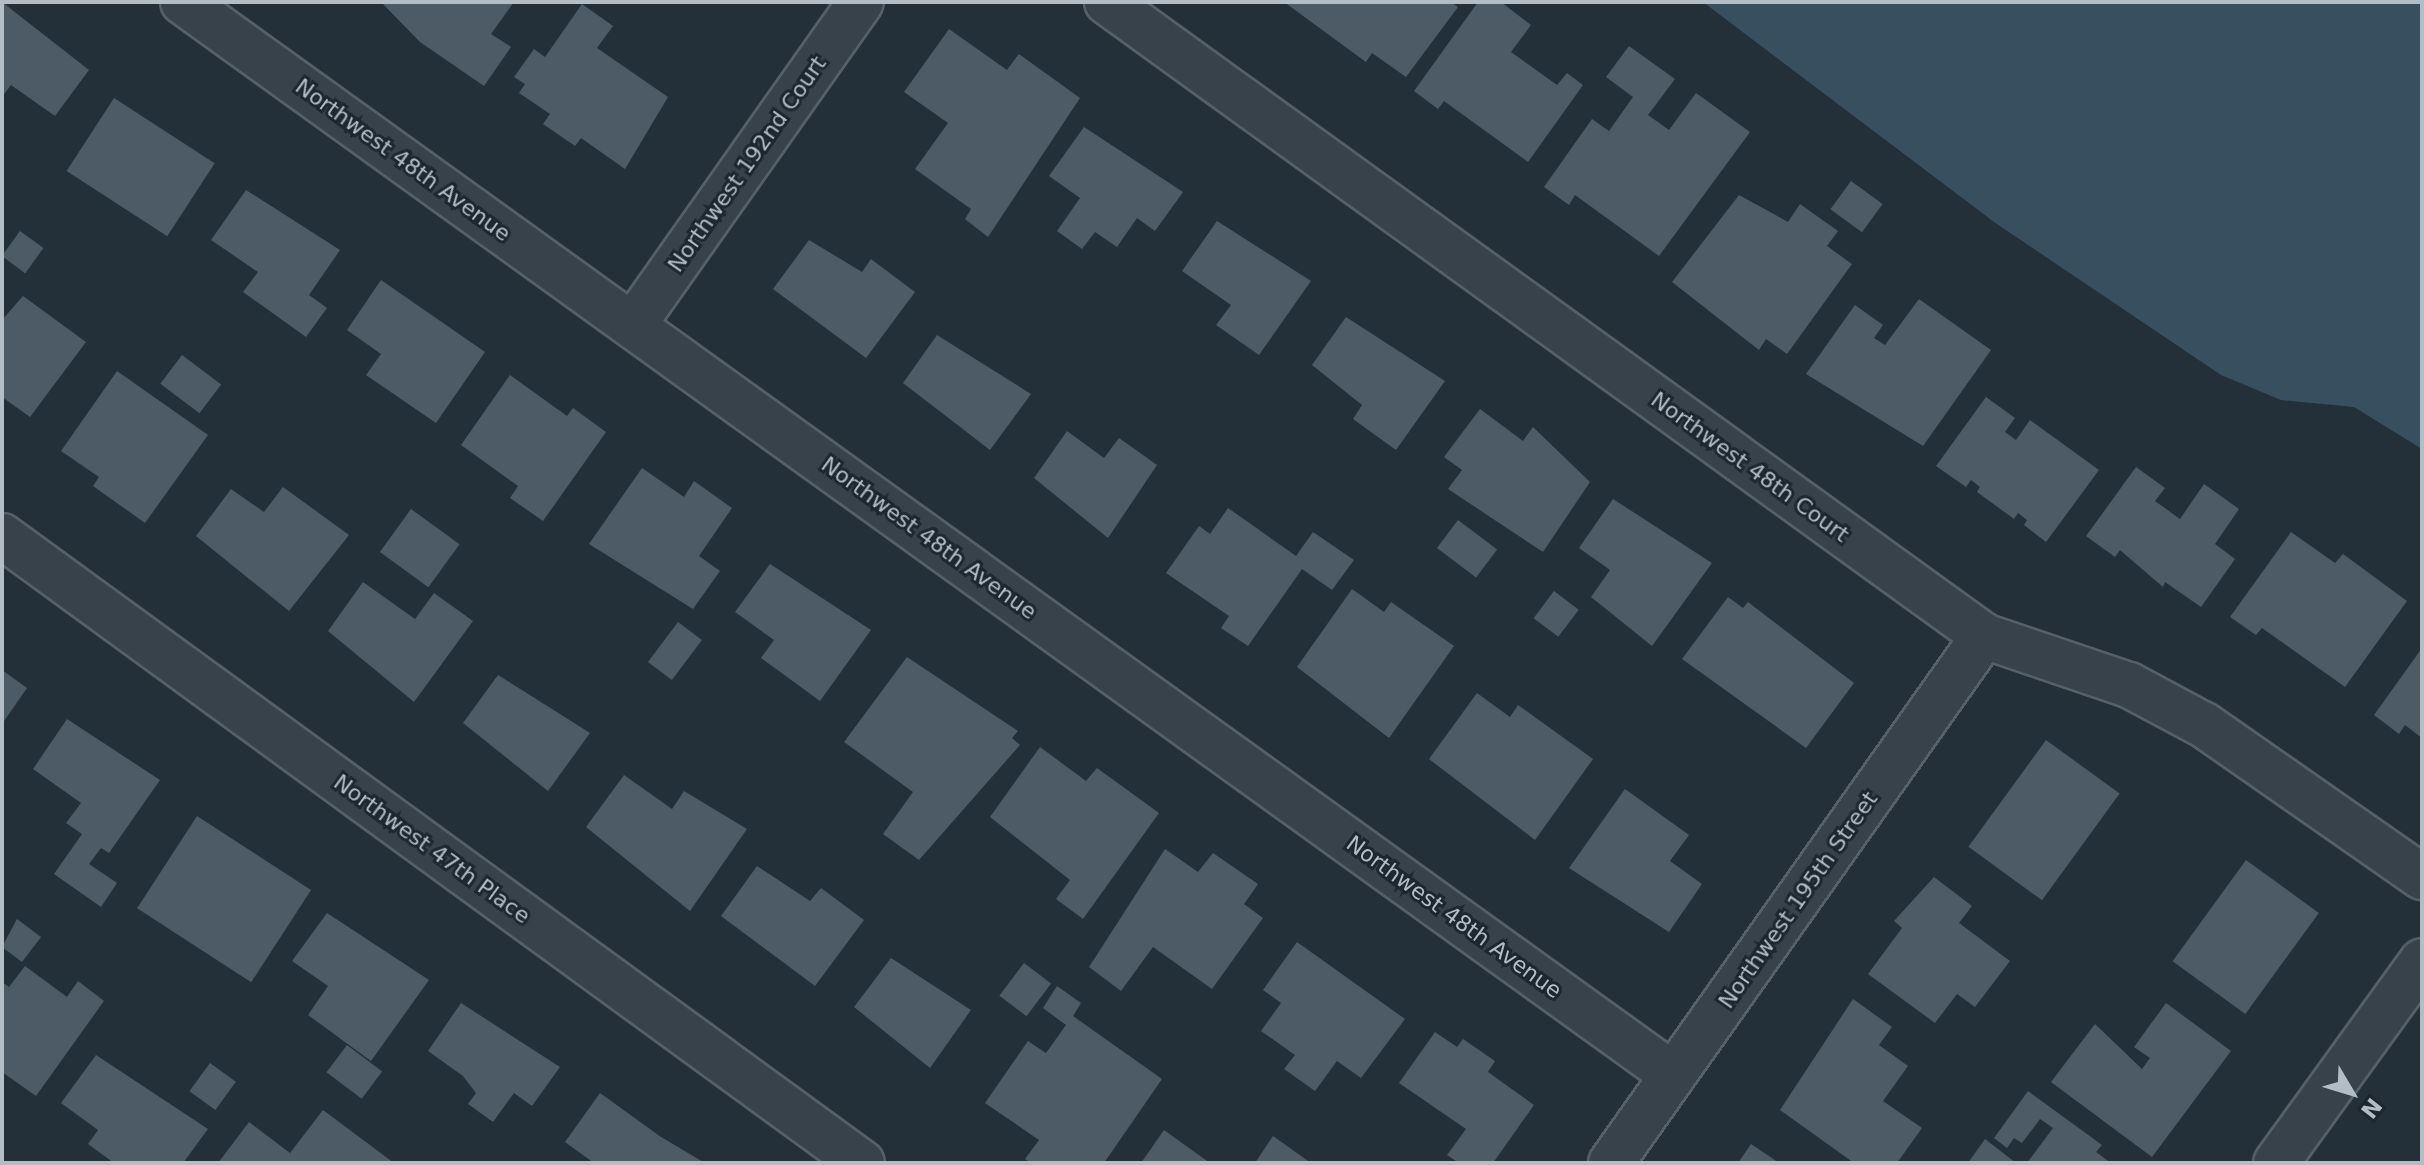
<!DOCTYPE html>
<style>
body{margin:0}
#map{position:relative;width:2424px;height:1165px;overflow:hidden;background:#233039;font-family:"DejaVu Sans",sans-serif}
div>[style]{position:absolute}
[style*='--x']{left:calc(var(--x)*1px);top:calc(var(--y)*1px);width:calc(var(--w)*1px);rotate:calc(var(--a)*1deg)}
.water>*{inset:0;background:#384f5f}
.building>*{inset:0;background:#4c5b65;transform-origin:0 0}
.roads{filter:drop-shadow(2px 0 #556068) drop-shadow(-2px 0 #556068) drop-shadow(0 2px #556068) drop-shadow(0 -2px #556068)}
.minor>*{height:44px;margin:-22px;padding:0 22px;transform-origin:22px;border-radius:22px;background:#37424a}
span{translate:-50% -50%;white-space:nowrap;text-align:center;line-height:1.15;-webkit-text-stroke:6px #1c272f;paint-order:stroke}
.street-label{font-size:22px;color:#b2bdc6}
.frame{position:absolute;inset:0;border:4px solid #b2bdc6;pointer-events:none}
.north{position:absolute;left:2312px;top:1053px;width:80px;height:80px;-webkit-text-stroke:6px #1c272f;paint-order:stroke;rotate:128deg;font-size:22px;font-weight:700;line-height:32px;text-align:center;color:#b2bdc6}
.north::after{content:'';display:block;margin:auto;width:28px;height:36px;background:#b2bdc6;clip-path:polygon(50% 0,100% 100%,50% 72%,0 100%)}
</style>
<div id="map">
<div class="water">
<i style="clip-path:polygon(1703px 2px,2422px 2px,2422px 449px,2354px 407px,2281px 400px,2221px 375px,1994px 222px)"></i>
</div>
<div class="building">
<i style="clip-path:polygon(2px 2px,89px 70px,55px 116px,11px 85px,2px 97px)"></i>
<i style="clip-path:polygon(381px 2px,514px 2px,491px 34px,511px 47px,484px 86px,420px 42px)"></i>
<i style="clip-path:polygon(1284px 2px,1451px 2px,1458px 7px,1406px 77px,1372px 53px,1366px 62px)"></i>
<i style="clip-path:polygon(1478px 2px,1501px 2px,1531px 25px,1511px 52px,1557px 85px,1567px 73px,1583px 85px,1528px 162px,1444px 101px,1438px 109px,1414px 91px)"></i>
<i style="clip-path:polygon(582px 4px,613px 26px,597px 48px,668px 97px,625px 169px,581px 138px,575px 146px,543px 124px,550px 114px,519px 93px,525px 84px,514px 77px,534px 49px,545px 57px)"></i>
<i style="clip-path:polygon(949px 29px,1007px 70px,1019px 54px,1080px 98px,988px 237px,965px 219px,971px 209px,915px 169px,948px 123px,904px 92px)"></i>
<i style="clip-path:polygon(1629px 46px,1675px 79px,1648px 115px,1669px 130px,1696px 93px,1750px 132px,1659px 256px,1575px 195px,1569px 205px,1544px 187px,1592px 119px,1609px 131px,1633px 97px,1606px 77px)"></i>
<i style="left:114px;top:98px;width:120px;height:87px;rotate:33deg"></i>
<i style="clip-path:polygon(1084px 127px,1183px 192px,1155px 231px,1137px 218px,1117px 247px,1095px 232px,1082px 249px,1057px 231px,1080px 198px,1049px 176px)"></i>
<i style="left:1851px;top:181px;width:39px;height:35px;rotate:36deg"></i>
<i style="clip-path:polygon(246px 190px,340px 250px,309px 295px,327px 308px,306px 337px,243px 292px,258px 272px,211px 240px)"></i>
<i style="clip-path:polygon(1739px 195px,1788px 222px,1800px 204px,1838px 231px,1827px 246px,1852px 264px,1787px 354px,1766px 339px,1759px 350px,1672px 282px)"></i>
<i style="clip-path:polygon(1217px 221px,1311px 281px,1259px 355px,1216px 325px,1231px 305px,1182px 271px)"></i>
<i style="left:20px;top:231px;width:29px;height:31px;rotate:36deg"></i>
<i style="clip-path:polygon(809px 240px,862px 272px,871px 259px,915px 292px,866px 358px,773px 289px)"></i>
<i style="clip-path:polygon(381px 280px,485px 352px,436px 423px,366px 375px,381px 354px,347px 330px)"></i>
<i style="clip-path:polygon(23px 296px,86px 342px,30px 417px,2px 397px,2px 320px)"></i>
<i style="clip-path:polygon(1919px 299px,1991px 350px,1923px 446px,1806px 374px,1855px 305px,1883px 325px,1874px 338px,1885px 345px)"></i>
<i style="clip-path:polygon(1346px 317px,1445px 381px,1396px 450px,1353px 419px,1362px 405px,1312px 365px)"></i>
<i style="clip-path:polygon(937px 335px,1031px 394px,990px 450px,903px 383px)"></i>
<i style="left:182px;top:355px;width:49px;height:36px;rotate:37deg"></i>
<i style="clip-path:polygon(117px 371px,208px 435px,145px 523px,93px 486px,99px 477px,61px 451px)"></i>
<i style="clip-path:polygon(510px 375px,567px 416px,573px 408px,606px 432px,543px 521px,510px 498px,518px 486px,461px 445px)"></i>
<i style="clip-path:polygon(1986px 397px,2015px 418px,2005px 432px,2016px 440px,2030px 420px,2099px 470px,2046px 542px,2024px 525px,2027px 520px,2018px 513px,2014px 519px,1977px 492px,1980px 487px,1971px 480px,1966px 487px,1936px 466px)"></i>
<i style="clip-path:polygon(1480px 409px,1523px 441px,1533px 427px,1590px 482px,1543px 552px,1448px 489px,1462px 470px,1444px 457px)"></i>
<i style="clip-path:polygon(1067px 431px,1104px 458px,1119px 438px,1157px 465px,1108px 538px,1034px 478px)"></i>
<i style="clip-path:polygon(2136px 467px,2165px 488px,2155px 501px,2180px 519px,2204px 484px,2239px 509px,2215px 544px,2235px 559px,2201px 607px,2165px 582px,2163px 587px,2120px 550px,2115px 557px,2086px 536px)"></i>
<i style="clip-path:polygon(642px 468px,684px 497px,694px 481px,732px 508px,699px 556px,720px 571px,693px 609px,589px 544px)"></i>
<i style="clip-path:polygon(283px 487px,349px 535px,289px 611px,196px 536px,231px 489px,264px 512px)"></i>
<i style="clip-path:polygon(1613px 499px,1712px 563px,1652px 646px,1591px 597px,1610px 570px,1579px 548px)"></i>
<i style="clip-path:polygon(1228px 508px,1296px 556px,1313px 532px,1354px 560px,1332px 590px,1302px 569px,1248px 646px,1221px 628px,1229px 616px,1166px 573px,1199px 526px,1210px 534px)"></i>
<i style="left:411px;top:509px;width:60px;height:53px;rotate:36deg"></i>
<i style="left:1458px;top:520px;width:49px;height:35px;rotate:37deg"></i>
<i style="clip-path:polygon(2291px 532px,2335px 563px,2343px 554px,2407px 601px,2345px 687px,2262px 628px,2256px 635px,2230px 617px)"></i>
<i style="clip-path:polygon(770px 564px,871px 630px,820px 701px,761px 658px,774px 640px,735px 612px)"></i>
<i style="clip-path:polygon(363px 582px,415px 619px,434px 593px,473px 621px,414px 702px,328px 631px)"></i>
<i style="clip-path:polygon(1352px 589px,1384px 612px,1391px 602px,1454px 646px,1389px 738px,1297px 667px)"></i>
<i style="left:1554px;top:591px;width:31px;height:34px;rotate:37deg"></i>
<i style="clip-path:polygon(1728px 597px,1743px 608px,1748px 602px,1854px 683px,1806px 748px,1682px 659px)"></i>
<i style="left:678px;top:622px;width:30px;height:50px;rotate:37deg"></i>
<i style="clip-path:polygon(2422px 648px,2422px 738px,2405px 725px,2399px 734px,2374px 715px)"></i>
<i style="clip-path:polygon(907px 657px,1018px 731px,1012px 738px,1020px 745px,919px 860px,883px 834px,913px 792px,844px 742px)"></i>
<i style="clip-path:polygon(2px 670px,27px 688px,2px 724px)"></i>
<i style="clip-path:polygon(498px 675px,590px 733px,548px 791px,463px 723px)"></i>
<i style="clip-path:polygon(1477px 693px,1510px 717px,1518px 705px,1593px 759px,1535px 840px,1429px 759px)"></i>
<i style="clip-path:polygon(67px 719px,160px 780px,109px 853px,101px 848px,89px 864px,117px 883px,101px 907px,54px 874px,82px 834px,66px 823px,81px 803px,33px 769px)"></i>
<i style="left:2046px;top:740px;width:91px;height:132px;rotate:36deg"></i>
<i style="clip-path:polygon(1040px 747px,1086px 781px,1097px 768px,1159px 813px,1083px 919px,1056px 899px,1070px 880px,990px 817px)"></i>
<i style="clip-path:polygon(624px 775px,672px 809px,684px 791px,747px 829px,690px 911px,586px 827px)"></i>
<i style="clip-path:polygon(1625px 789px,1689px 835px,1670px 861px,1702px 884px,1669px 932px,1569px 868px)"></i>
<i style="left:197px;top:816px;width:136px;height:110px;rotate:33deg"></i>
<i style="clip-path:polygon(1165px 849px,1198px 872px,1213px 853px,1258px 884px,1244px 904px,1263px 918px,1212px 989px,1153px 947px,1121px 991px,1089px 967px)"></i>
<i style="left:2246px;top:860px;width:90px;height:125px;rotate:36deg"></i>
<i style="clip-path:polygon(757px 866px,810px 901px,821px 888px,864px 920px,815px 986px,721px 916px)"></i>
<i style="clip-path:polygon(1934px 877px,1972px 906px,1959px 923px,2010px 961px,1975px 1007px,1957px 994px,1935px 1023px,1868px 974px,1902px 928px,1894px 921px)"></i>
<i style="clip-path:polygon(327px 913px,429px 980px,371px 1061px,308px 1015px,328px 986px,292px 961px)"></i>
<i style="clip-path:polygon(17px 919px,41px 937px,22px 962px,2px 947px)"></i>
<i style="clip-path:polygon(1297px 942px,1405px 1019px,1361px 1078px,1337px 1061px,1315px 1091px,1284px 1069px,1295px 1055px,1261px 1031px,1281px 1003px,1263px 990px)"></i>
<i style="clip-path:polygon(891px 958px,971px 1010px,930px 1068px,854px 1007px)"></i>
<i style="left:1024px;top:963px;width:34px;height:41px;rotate:37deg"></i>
<i style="clip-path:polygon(25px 966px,67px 997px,78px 981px,104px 1001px,36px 1096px,2px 1072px,2px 982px,9px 987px)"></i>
<i style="clip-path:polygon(1057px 986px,1081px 1003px,1073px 1016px,1162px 1079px,1104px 1163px,1031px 1163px,1025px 1159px,1039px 1140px,985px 1103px,1028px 1041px,1046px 1053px,1066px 1025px,1043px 1008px)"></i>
<i style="clip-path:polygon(1853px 999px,1892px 1027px,1879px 1045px,1908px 1066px,1883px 1101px,1922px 1128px,1897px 1163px,1854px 1163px,1780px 1110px)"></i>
<i style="clip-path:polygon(461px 1003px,560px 1067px,532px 1106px,514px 1093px,493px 1122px,468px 1104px,476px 1093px,463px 1076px,428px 1051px)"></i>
<i style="clip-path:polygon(2166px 1003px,2231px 1051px,2152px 1157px,2051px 1082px,2095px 1024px,2142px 1069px,2150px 1058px,2134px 1047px)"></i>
<i style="clip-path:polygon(1435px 1032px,1457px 1047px,1463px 1039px,1495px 1061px,1488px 1072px,1534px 1105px,1493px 1163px,1459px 1163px,1447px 1155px,1466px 1129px,1399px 1083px)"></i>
<i style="left:347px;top:1045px;width:44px;height:34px;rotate:37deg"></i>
<i style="clip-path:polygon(96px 1055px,208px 1129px,183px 1163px,114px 1163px,88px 1144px,98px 1130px,61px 1103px)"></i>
<i style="left:210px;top:1063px;width:32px;height:35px;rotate:36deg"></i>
<i style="clip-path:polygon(2028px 1091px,2102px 1145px,2096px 1152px,2111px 1163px,2027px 1163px,2053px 1128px,2040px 1119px,2022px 1143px,2014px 1138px,2007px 1148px,1994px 1138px)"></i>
<i style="clip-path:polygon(600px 1093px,661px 1137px,705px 1163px,594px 1163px,565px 1142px)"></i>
<i style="clip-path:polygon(323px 1110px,394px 1163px,218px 1163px,249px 1122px,290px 1153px)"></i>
<i style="clip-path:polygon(1164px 1130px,1210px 1163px,1141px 1163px)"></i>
<i style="clip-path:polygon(1273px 1136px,1311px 1163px,1255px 1163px)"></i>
<i style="clip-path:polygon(1985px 1139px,2016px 1163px,1968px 1163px)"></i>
<i style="clip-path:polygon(1751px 1144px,1769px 1156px,1779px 1163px,1738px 1163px)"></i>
</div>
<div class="roads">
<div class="minor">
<i style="--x:183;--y:2;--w:1836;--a:35.76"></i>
<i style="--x:1107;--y:2;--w:1082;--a:35.86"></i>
<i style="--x:1984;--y:636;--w:153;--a:18.7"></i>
<i style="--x:2129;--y:685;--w:85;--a:28.1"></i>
<i style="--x:2204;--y:725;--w:266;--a:34.9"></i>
<i style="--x:633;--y:325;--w:395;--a:-54.8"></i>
<i style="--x:2;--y:536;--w:1064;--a:36.09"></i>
<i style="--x:1611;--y:1163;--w:646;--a:-54.71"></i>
<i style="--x:2276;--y:1163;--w:249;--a:-54.1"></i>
</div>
</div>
<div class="street-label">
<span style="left:403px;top:160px;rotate:36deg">Northwest 48th Avenue</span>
<span style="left:747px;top:164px;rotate:-55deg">Northwest 192nd Court</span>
<span style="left:1750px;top:467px;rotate:36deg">Northwest 48th Court</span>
<span style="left:929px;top:538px;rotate:36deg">Northwest 48th Avenue</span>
<span style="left:432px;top:849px;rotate:36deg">Northwest 47th Place</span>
<span style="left:1798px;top:900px;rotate:-55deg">Northwest 195th Street</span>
<span style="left:1454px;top:917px;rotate:36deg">Northwest 48th Avenue</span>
</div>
<div class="frame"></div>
<div class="north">N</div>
</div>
